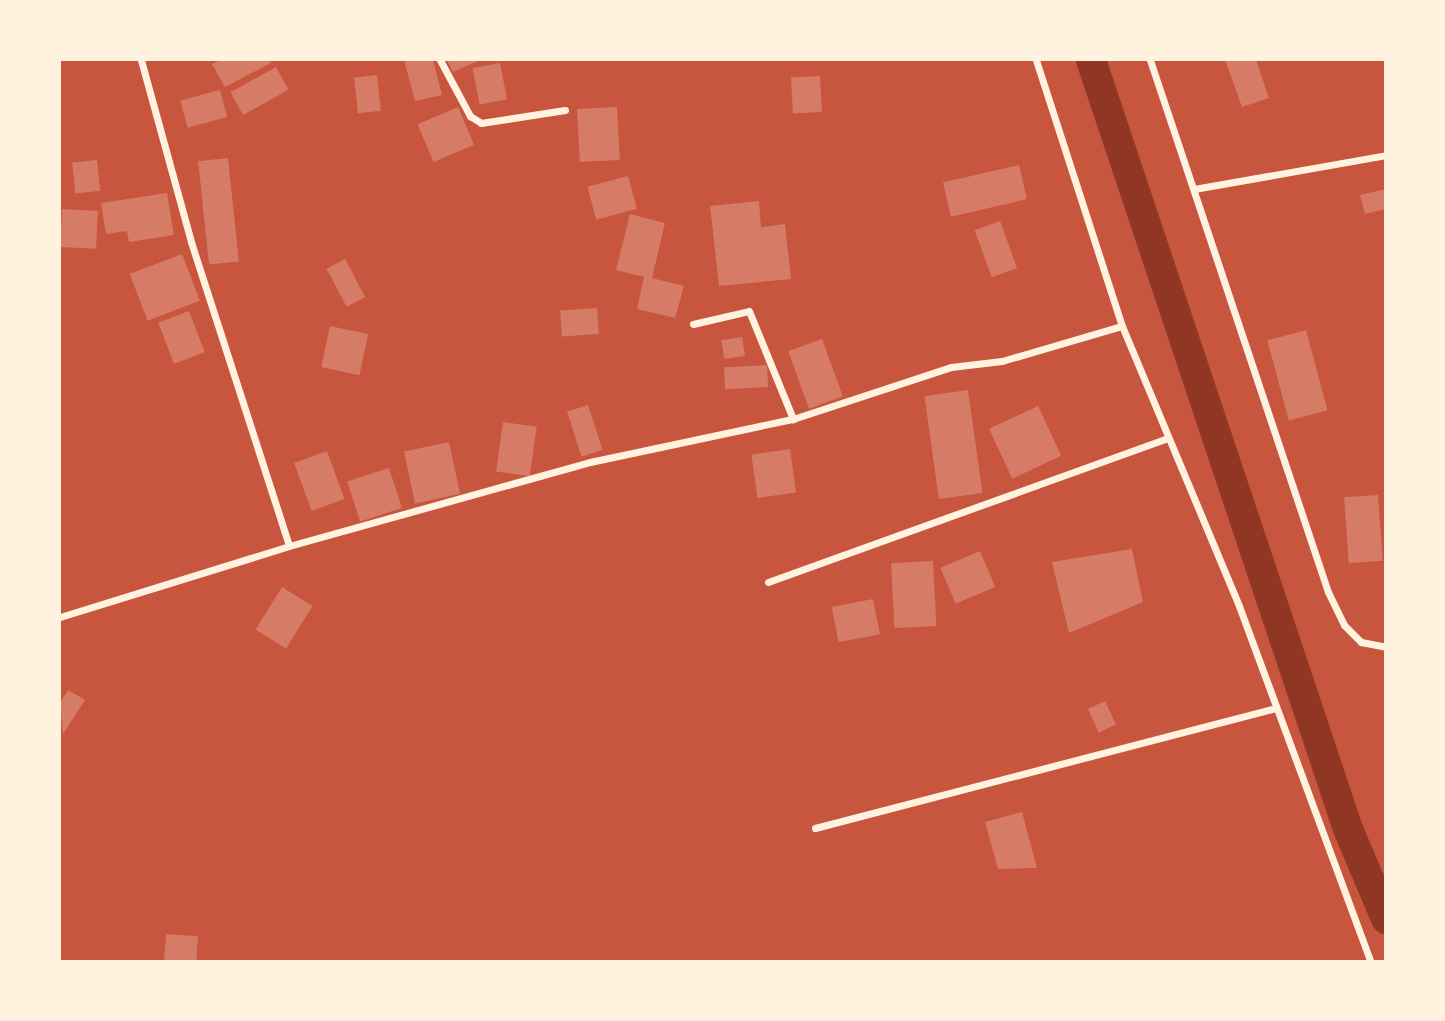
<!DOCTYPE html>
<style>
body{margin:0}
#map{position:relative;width:1445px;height:1021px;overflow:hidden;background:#c8553d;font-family:"Source Serif 4",serif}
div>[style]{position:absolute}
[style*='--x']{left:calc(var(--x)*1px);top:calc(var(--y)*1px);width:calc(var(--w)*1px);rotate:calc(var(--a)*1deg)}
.canal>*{height:30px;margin:-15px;padding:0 15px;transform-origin:15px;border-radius:15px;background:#8f3625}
.building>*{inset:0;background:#d67c66;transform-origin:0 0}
.minor>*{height:7px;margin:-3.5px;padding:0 3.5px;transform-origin:3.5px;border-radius:3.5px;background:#fff3e0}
span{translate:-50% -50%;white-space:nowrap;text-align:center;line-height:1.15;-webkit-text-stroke:7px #fff3e0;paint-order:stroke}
.frame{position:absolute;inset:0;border:61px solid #fff3e0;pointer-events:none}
</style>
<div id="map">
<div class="canal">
<i style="--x:1091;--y:60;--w:811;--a:71.52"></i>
<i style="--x:1348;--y:829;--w:98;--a:67.1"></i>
</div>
<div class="building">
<i style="clip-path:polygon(221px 60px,269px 60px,271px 63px,225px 87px,212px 64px)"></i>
<i style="clip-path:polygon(404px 60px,433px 60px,442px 95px,415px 101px)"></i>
<i style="clip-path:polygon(447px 60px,480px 60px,453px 72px)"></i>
<i style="clip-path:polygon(1225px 60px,1256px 60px,1269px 98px,1242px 107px)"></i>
<i style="left:500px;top:63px;width:37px;height:28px;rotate:79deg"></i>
<i style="left:276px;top:67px;width:26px;height:52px;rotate:61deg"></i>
<i style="left:377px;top:75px;width:36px;height:23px;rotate:84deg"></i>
<i style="left:820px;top:76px;width:36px;height:29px;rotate:87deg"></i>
<i style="left:220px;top:90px;width:28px;height:41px;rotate:75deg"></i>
<i style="left:458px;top:107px;width:41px;height:44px;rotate:67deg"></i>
<i style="left:617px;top:107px;width:53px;height:40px;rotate:87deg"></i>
<i style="left:228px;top:158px;width:104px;height:30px;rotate:84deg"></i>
<i style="left:97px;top:160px;width:31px;height:25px;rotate:84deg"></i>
<i style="left:1019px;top:165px;width:35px;height:78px;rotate:77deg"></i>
<i style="left:628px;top:176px;width:34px;height:42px;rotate:75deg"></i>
<i style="clip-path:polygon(1386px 189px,1386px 209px,1365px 214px,1360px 195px)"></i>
<i style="clip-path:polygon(167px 193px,174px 235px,129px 242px,127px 231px,106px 234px,101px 203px)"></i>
<i style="clip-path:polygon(759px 201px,761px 227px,785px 224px,791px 279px,719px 286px,710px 206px)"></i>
<i style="left:62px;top:209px;width:36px;height:38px;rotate:3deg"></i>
<i style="clip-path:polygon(630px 214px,665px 223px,652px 278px,684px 286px,675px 318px,637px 309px,644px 277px,616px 270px)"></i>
<i style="left:1000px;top:221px;width:50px;height:27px;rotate:70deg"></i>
<i style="left:182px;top:254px;width:50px;height:56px;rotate:69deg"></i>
<i style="left:345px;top:259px;width:43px;height:21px;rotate:62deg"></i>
<i style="left:597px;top:308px;width:26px;height:37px;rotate:86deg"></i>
<i style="left:189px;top:311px;width:44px;height:33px;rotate:69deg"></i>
<i style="left:330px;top:326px;width:39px;height:42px;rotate:12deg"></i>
<i style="left:1306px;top:330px;width:83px;height:40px;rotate:75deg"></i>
<i style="left:742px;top:337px;width:19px;height:21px;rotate:81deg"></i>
<i style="left:822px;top:339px;width:61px;height:36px;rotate:70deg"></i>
<i style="left:767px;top:365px;width:22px;height:43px;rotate:87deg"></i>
<i style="left:968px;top:390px;width:104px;height:44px;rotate:82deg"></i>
<i style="left:588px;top:405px;width:47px;height:22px;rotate:72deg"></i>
<i style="left:1038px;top:406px;width:55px;height:54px;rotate:65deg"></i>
<i style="left:503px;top:422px;width:34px;height:50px;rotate:8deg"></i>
<i style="left:449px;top:442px;width:53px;height:46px;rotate:78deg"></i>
<i style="left:790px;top:449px;width:44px;height:39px;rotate:82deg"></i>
<i style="left:327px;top:451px;width:51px;height:35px;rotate:70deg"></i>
<i style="left:389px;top:468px;width:42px;height:44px;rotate:72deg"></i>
<i style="left:1378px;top:495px;width:66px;height:34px;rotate:86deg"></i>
<i style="clip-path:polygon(1132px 549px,1143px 602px,1069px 633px,1052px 562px)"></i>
<i style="left:980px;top:551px;width:39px;height:43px;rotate:67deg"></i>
<i style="left:933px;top:561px;width:65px;height:42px;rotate:87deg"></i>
<i style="left:282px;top:587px;width:36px;height:50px;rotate:32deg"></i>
<i style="left:873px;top:599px;width:36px;height:42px;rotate:79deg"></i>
<i style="clip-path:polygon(68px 690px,85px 700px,63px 734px,60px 703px)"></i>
<i style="left:1105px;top:701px;width:26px;height:19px;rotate:65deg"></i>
<i style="clip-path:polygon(1022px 812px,1037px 868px,998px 869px,985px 822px)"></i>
<i style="left:166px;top:934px;width:32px;height:28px;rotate:4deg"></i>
</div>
<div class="minor">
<i style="--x:141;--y:60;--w:189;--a:74.6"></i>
<i style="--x:191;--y:242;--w:319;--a:72.1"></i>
<i style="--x:440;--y:60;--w:64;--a:61.8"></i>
<i style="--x:470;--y:116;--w:13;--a:32"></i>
<i style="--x:481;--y:123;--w:85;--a:-8.8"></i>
<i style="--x:1036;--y:60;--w:280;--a:72.1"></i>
<i style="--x:1122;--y:326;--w:303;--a:67.3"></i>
<i style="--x:1239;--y:606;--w:380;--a:69.7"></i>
<i style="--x:1150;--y:60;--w:561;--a:71.5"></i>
<i style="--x:1328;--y:592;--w:37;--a:64"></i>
<i style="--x:1344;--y:625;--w:24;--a:45"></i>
<i style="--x:1361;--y:642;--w:25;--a:11"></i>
<i style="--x:1194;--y:189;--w:195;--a:-10"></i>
<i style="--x:693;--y:324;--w:57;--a:-13.1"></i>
<i style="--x:749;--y:311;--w:117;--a:67.8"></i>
<i style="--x:768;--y:582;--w:425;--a:-19.8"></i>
<i style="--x:60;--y:617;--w:240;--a:-17.2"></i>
<i style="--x:289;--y:546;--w:313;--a:-15.6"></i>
<i style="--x:590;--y:462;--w:208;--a:-12"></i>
<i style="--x:793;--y:419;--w:166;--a:-18.2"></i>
<i style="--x:951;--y:367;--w:51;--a:-6.7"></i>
<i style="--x:1002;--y:361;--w:125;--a:-16.3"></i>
<i style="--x:815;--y:828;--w:476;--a:-14.6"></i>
</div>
<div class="frame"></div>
</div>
